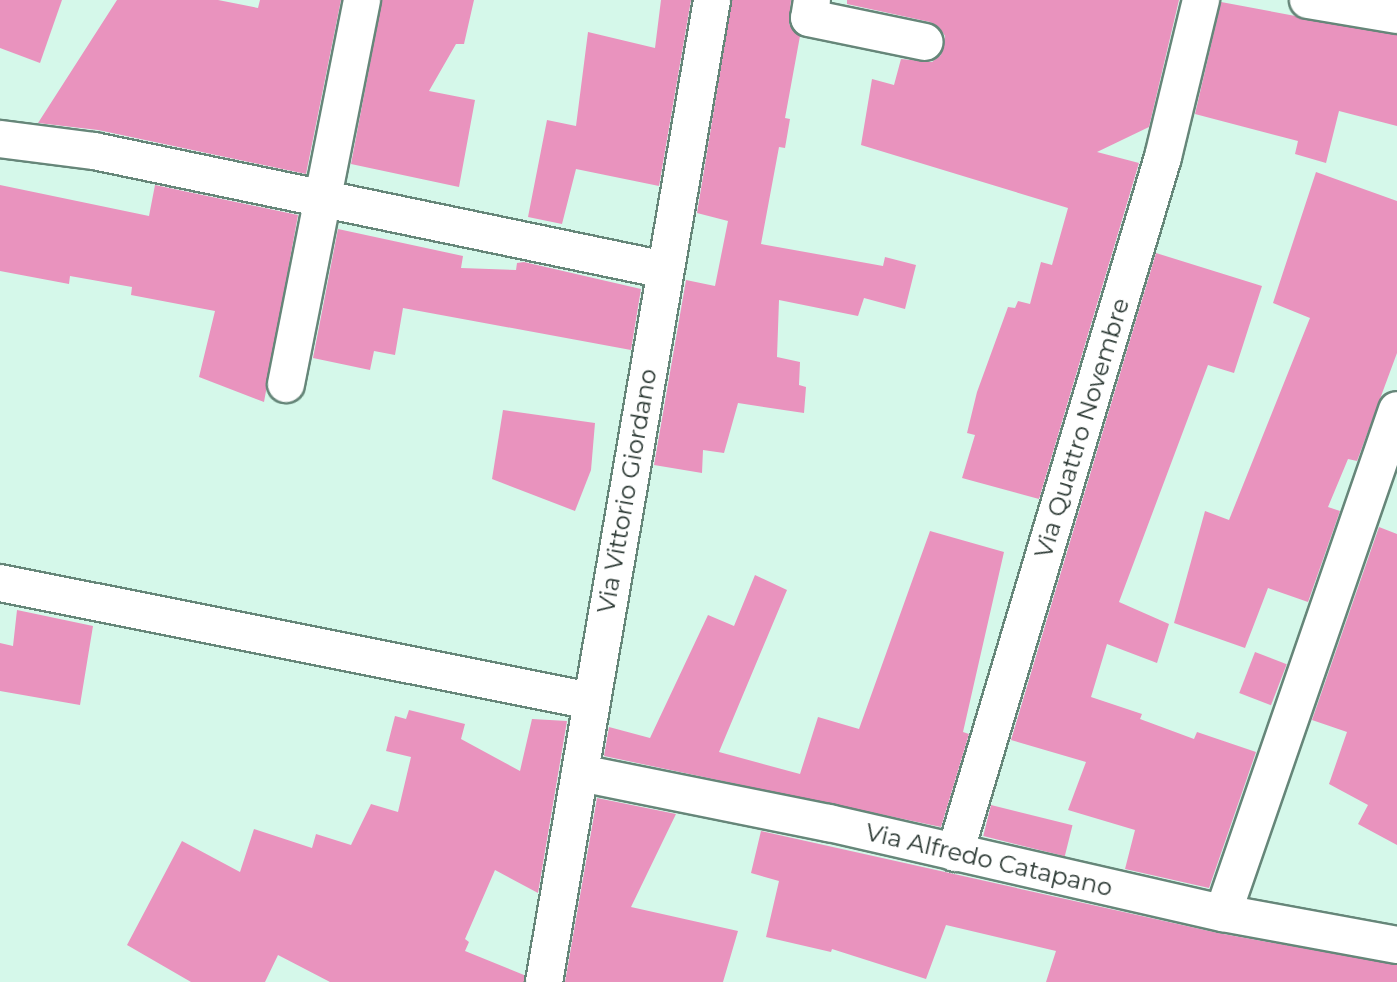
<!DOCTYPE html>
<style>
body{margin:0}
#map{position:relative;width:1397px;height:982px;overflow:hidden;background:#d5f8ea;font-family:Montserrat,sans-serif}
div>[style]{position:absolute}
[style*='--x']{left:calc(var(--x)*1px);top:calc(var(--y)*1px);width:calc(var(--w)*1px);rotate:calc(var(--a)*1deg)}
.building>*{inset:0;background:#e993be;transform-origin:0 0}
.roads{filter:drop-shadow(2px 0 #668679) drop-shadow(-2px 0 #668679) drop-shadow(0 2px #668679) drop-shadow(0 -2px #668679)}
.minor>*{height:36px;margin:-18px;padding:0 18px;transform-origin:18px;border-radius:18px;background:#fff}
span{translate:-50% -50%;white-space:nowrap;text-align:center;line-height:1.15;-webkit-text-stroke:8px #fff;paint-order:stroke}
.street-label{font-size:24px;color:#2b3833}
</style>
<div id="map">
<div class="building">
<i style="clip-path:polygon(0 0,62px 0,40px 63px,0 48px)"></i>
<i style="clip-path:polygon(117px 0,218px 0,258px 8px,260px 0,341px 0,306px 174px,98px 130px,38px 123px)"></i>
<i style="clip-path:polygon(382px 0,474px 0,464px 44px,456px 44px,429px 91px,475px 100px,459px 187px,351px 164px)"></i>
<i style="clip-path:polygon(661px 0,691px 0,659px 186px,576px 169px,562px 224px,528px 217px,547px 120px,576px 126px,588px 32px,655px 48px)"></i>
<i style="clip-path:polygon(732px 0,791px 0,789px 24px,800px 36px,785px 118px,790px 119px,785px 148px,779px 147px,761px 244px,883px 266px,885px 257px,916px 265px,905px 309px,864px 298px,858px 316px,779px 300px,777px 357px,800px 362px,799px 385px,806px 387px,804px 413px,738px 403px,724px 453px,703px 450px,702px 473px,654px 465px,686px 280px,715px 286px,728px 221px,697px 213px)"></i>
<i style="clip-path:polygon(847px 0,1179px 0,1149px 127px,1097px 152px,1139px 163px,1039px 499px,962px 478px,975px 435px,967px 433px,977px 392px,1008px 307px,1015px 308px,1018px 301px,1030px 304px,1041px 262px,1052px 265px,1068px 208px,861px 145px,872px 79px,894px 85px,901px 59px,932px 62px,941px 55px,945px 36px,939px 27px,930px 22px,847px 4px)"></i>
<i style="clip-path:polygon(1221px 2px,1397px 35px,1397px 126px,1339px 111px,1326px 163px,1295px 154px,1298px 141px,1195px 114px)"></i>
<i style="clip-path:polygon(1316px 172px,1397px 201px,1397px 353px,1357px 461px,1348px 459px,1328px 507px,1340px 511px,1308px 602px,1268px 588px,1245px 648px,1174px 623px,1205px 511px,1229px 520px,1310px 318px,1273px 303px)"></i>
<i style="clip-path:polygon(0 185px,149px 216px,155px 185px,298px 215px,264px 402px,199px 377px,215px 311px,131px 295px,132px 287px,70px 276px,69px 284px,0 271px)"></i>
<i style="clip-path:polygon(338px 229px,463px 256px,461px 268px,516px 270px,517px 263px,524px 262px,641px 289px,631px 350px,403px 308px,395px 355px,374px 351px,370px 370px,313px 358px)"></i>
<i style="clip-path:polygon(1156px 253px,1262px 286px,1234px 373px,1208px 365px,1119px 602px,1169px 624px,1157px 663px,1107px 644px,1091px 697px,1142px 714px,1140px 719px,1194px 739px,1197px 732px,1256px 752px,1209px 888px,1125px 869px,1135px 830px,1068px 810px,1086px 762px,1011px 740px)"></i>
<i style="clip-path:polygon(503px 410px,595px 423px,591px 470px,575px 511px,492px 479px)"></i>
<i style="clip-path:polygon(1379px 527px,1397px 534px,1397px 845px,1358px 824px,1368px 805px,1329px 784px,1347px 732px,1312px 720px)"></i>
<i style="clip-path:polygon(930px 531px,1004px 552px,963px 732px,969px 734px,941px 827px,604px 756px,609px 727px,650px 738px,708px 615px,734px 626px,755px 575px,787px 590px,719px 752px,800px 774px,818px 717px,859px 729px)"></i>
<i style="clip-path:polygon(17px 610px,93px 626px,80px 705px,0 691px,0 643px,13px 646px)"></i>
<i style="left:1255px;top:652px;width:34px;height:44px;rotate:21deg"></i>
<i style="clip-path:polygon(409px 710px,465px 724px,461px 739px,520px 771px,532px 719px,567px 721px,538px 893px,495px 870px,465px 939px,469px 942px,465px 951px,524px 975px,524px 982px,330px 982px,278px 955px,265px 982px,191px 982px,127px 945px,182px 841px,240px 872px,254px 829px,312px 848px,316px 834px,351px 845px,371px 804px,398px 812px,411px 757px,386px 751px,395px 716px,406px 719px)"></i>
<i style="clip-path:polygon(597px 798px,676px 814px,631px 907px,738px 931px,723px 982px,565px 982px)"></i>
<i style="left:991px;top:805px;width:84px;height:32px;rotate:14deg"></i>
<i style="clip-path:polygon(761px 831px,1218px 933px,1397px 965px,1397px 982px,1046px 982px,1056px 951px,946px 925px,926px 979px,832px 949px,831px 952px,766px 937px,779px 881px,751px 873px)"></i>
</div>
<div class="roads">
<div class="minor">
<i style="--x:812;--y:0;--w:18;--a:99"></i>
<i style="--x:809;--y:18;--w:118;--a:11.7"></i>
<i style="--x:1308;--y:0;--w:90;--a:9.6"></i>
<i style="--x:0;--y:139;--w:95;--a:7.3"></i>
<i style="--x:94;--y:151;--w:583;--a:11.77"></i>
<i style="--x:286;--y:384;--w:391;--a:-78.8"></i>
<i style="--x:0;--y:583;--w:603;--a:11.29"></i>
<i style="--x:580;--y:773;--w:254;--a:11.4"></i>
<i style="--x:829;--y:823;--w:404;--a:12.9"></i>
<i style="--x:1223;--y:913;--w:177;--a:10.4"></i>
<i style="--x:955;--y:853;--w:726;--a:-73.36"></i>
<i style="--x:1163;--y:157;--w:162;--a:-76.4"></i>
<i style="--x:1223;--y:913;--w:532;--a:-70.92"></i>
<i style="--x:544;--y:982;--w:996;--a:-80.29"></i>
</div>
</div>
<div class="street-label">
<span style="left:1082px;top:428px;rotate:-73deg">Via Quattro Novembre</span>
<span style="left:627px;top:491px;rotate:-80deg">Via Vittorio Giordano</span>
<span style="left:989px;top:860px;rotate:13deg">Via Alfredo Catapano</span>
</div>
</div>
